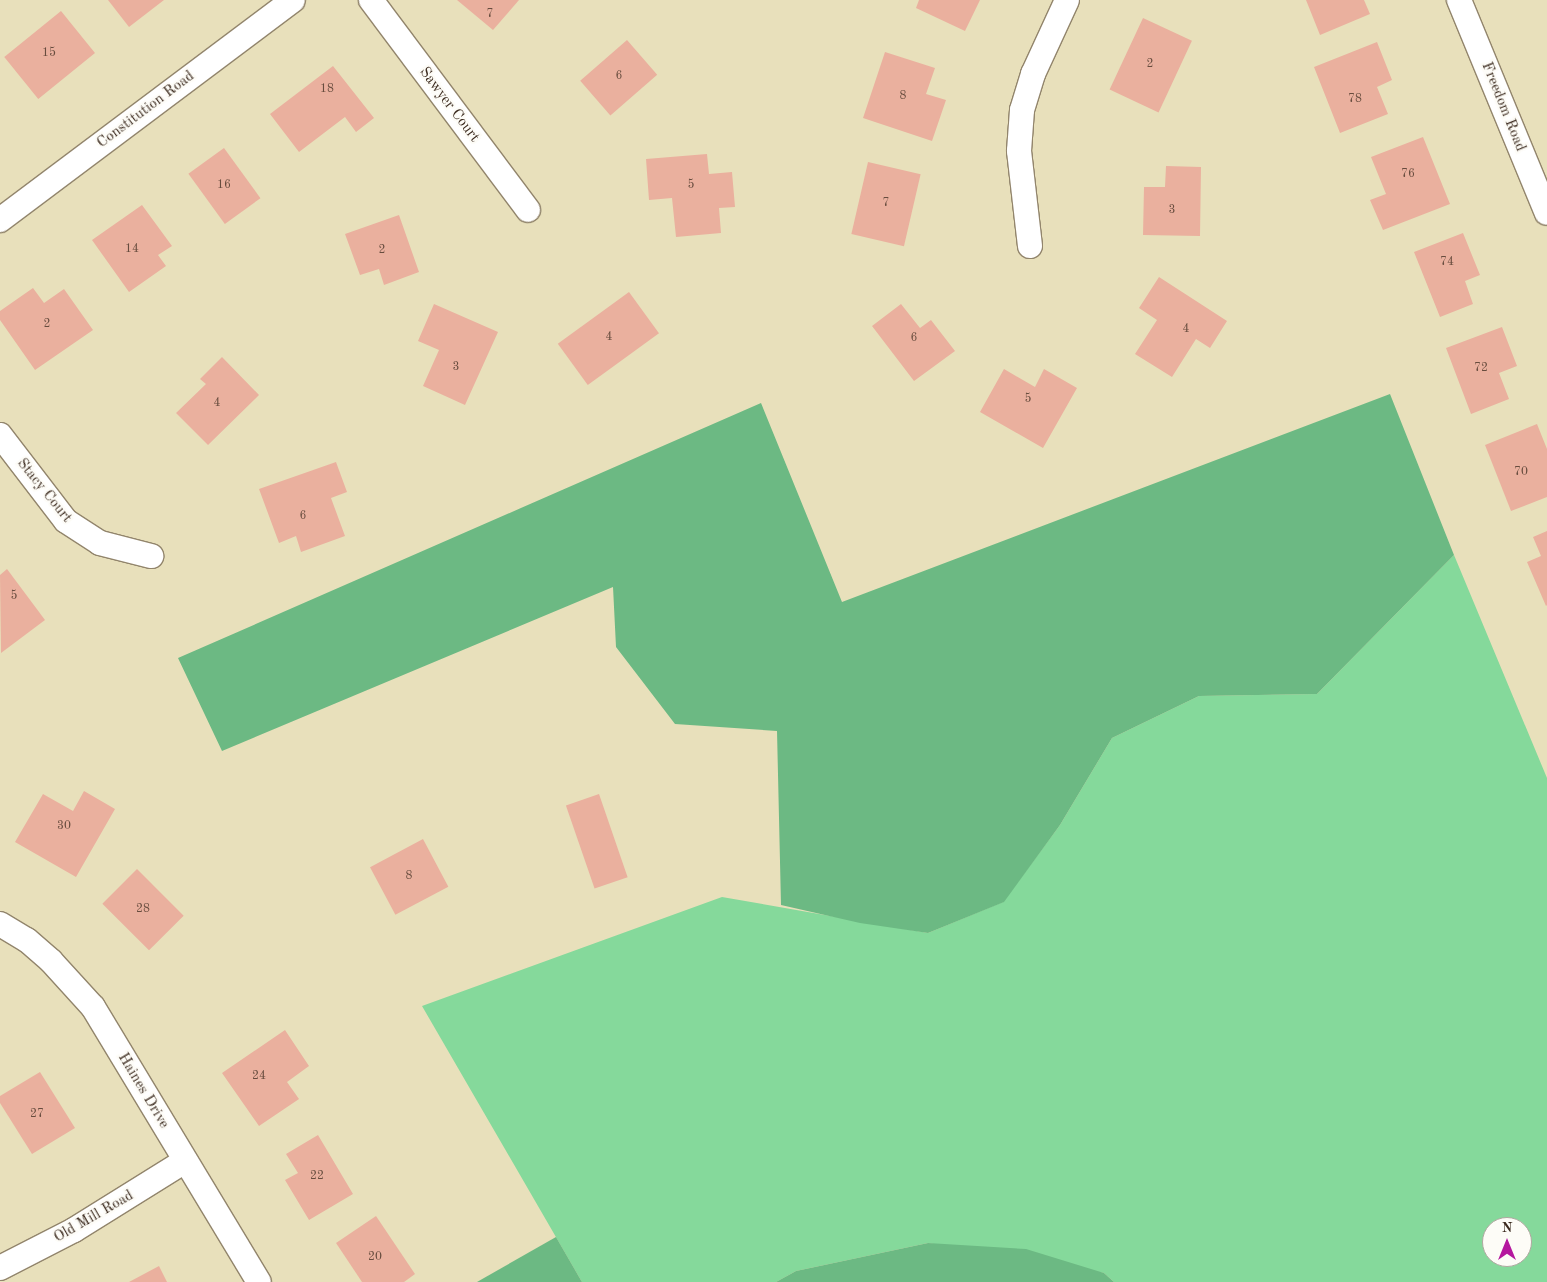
<!DOCTYPE html>
<style>
body{margin:0}
#map{position:relative;width:1547px;height:1282px;overflow:hidden;background:#e8e0bb;font-family:"Old Standard TT",serif}
div>[style]{position:absolute}
[style*='--x']{left:calc(var(--x)*1px);top:calc(var(--y)*1px);width:calc(var(--w)*1px);rotate:calc(var(--a)*1deg)}
.green>*{inset:0;background:#85d99b}
.forest>*{inset:0;background:#6cb983}
.building>*{inset:0;background:#eab09e;transform-origin:0 0}
.roads{filter:drop-shadow(1px 0 #92856c) drop-shadow(-1px 0 #92856c) drop-shadow(0 1px #92856c) drop-shadow(0 -1px #92856c)}
.street>*{height:24px;margin:-12px;padding:0 12px;transform-origin:12px;border-radius:12px;background:#fff}
span{translate:-50% -50%;white-space:nowrap;text-align:center;line-height:1.15;-webkit-text-stroke:4.5px #fdfcf7;paint-order:stroke}
.number-label{font-size:12px;color:#674c3e}
.number-label span{-webkit-text-stroke-width:0}
.street-label{font-size:15px;color:#3b2a1e}
.north{position:absolute;left:1482px;top:1217px;width:50px;height:50px;box-sizing:border-box;background:#fdfcf7;border:1px solid #afa8a0;border-radius:50%;rotate:0deg;font-size:14px;font-weight:700;line-height:20px;text-align:center;color:#3b2a1e}
.north::after{content:'';display:block;margin:auto;width:18px;height:22px;background:#b5179e;clip-path:polygon(50% 0,100% 100%,50% 72%,0 100%)}
</style>
<div id="map">
<div class="green">
<i style="clip-path:polygon(evenodd,1454px 555px,1547px 778px,1547px 1282px,1114px 1282px,1104px 1273px,928px 1243px,796px 1271px,776px 1282px,582px 1282px,422px 1006px,722px 897px,928px 933px,1003px 902px,1060px 825px,1112px 738px,1199px 696px,1317px 694px,1454px 555px,1492px 1227px,1522px 1227px,1522px 1257px,1492px 1257px,1492px 1227px)"></i>
</div>
<div class="forest">
<i style="clip-path:polygon(1390px 394px,1454px 555px,1317px 694px,1199px 696px,1112px 738px,1060px 825px,1004px 902px,928px 933px,860px 923px,781px 905px,777px 731px,675px 724px,616px 647px,613px 587px,222px 751px,178px 658px,761px 403px,842px 602px)"></i>
<i style="clip-path:polygon(556px 1237px,582px 1282px,477px 1282px)"></i>
<i style="clip-path:polygon(928px 1243px,1026px 1249px,1104px 1273px,1114px 1282px,776px 1282px,796px 1271px)"></i>
</div>
<div class="building">
<i style="clip-path:polygon(108px 0,164px 0,129px 27px)"></i>
<i style="clip-path:polygon(457px 0,519px 0,493px 30px)"></i>
<i style="clip-path:polygon(919px 0,980px 0,965px 31px,916px 8px)"></i>
<i style="clip-path:polygon(1306px 0,1364px 0,1370px 14px,1320px 35px)"></i>
<i style="left:61px;top:11px;width:54px;height:73px;rotate:51deg"></i>
<i style="left:1143px;top:18px;width:54px;height:79px;rotate:25deg"></i>
<i style="left:627px;top:40px;width:46px;height:62px;rotate:49deg"></i>
<i style="clip-path:polygon(1377px 42px,1392px 80px,1377px 87px,1388px 114px,1340px 133px,1314px 67px)"></i>
<i style="clip-path:polygon(885px 52px,935px 68px,926px 94px,946px 100px,932px 141px,863px 118px)"></i>
<i style="clip-path:polygon(333px 66px,374px 118px,356px 132px,345px 117px,299px 152px,270px 114px)"></i>
<i style="clip-path:polygon(1423px 137px,1450px 204px,1383px 230px,1370px 200px,1386px 194px,1371px 157px)"></i>
<i style="left:224px;top:148px;width:62px;height:44px;rotate:54deg"></i>
<i style="clip-path:polygon(707px 154px,709px 174px,732px 172px,735px 207px,719px 208px,721px 233px,676px 237px,672px 198px,649px 200px,646px 159px)"></i>
<i style="left:868px;top:162px;width:54px;height:74px;rotate:13deg"></i>
<i style="clip-path:polygon(1166px 166px,1201px 167px,1200px 236px,1143px 235px,1144px 187px,1165px 187px)"></i>
<i style="clip-path:polygon(142px 205px,172px 246px,158px 255px,166px 266px,129px 292px,92px 240px)"></i>
<i style="clip-path:polygon(399px 215px,419px 272px,384px 285px,379px 269px,360px 275px,345px 234px)"></i>
<i style="clip-path:polygon(1463px 233px,1480px 275px,1465px 281px,1473px 304px,1440px 317px,1414px 252px)"></i>
<i style="clip-path:polygon(1159px 277px,1227px 321px,1210px 348px,1196px 339px,1172px 377px,1135px 354px,1157px 320px,1139px 308px)"></i>
<i style="clip-path:polygon(33px 288px,44px 303px,64px 289px,93px 330px,35px 370px,0 320px,0 311px)"></i>
<i style="left:629px;top:292px;width:51px;height:88px;rotate:54deg"></i>
<i style="clip-path:polygon(434px 304px,498px 332px,465px 405px,423px 386px,439px 350px,418px 341px)"></i>
<i style="clip-path:polygon(901px 304px,920px 328px,931px 320px,955px 351px,914px 381px,872px 326px)"></i>
<i style="clip-path:polygon(1502px 327px,1517px 366px,1499px 373px,1509px 399px,1471px 414px,1446px 348px)"></i>
<i style="clip-path:polygon(222px 357px,259px 395px,208px 445px,176px 413px,206px 384px,200px 379px)"></i>
<i style="clip-path:polygon(1004px 369px,1035px 387px,1044px 369px,1077px 388px,1043px 448px,980px 412px)"></i>
<i style="clip-path:polygon(1537px 424px,1547px 449px,1547px 497px,1511px 511px,1485px 445px)"></i>
<i style="clip-path:polygon(336px 462px,347px 492px,331px 498px,345px 536px,301px 552px,296px 536px,279px 543px,259px 489px)"></i>
<i style="clip-path:polygon(1547px 531px,1547px 605px,1546px 606px,1527px 562px,1541px 556px,1533px 537px)"></i>
<i style="clip-path:polygon(7px 569px,45px 620px,1px 653px,0 575px)"></i>
<i style="clip-path:polygon(84px 791px,115px 809px,76px 877px,15px 842px,43px 794px,73px 811px)"></i>
<i style="left:599px;top:794px;width:88px;height:35px;rotate:71deg"></i>
<i style="left:423px;top:839px;width:54px;height:60px;rotate:62deg"></i>
<i style="left:137px;top:869px;width:66px;height:49px;rotate:45deg"></i>
<i style="clip-path:polygon(285px 1030px,309px 1066px,287px 1082px,299px 1099px,259px 1126px,222px 1073px)"></i>
<i style="clip-path:polygon(40px 1072px,75px 1128px,32px 1154px,0 1103px,0 1096px)"></i>
<i style="clip-path:polygon(318px 1135px,353px 1194px,309px 1220px,285px 1180px,298px 1173px,286px 1154px)"></i>
<i style="clip-path:polygon(376px 1216px,415px 1274px,404px 1282px,362px 1282px,336px 1243px)"></i>
<i style="clip-path:polygon(159px 1266px,167px 1282px,129px 1282px)"></i>
</div>
<div class="roads">
<div class="street">
<i style="--x:371;--y:0;--w:262;--a:53.2"></i>
<i style="--x:1459;--y:0;--w:230;--a:67.6"></i>
<i style="--x:0;--y:220;--w:366;--a:-36.9"></i>
<i style="--x:1030;--y:246;--w:96;--a:-96.6"></i>
<i style="--x:1019;--y:151;--w:41;--a:-85.8"></i>
<i style="--x:1022;--y:110;--w:38;--a:-73"></i>
<i style="--x:1033;--y:74;--w:81;--a:-65.3"></i>
<i style="--x:0;--y:435;--w:108;--a:52.5"></i>
<i style="--x:66;--y:521;--w:40;--a:32.9"></i>
<i style="--x:100;--y:543;--w:53;--a:14.3"></i>
<i style="--x:0;--y:924;--w:31;--a:31"></i>
<i style="--x:27;--y:940;--w:32;--a:41"></i>
<i style="--x:51;--y:961;--w:62;--a:47.6"></i>
<i style="--x:93;--y:1007;--w:321;--a:58.9"></i>
<i style="--x:0;--y:1268;--w:83;--a:-27.2"></i>
<i style="--x:74;--y:1230;--w:131;--a:-31.9"></i>
</div>
</div>
<div class="number-label">
<span style="left:490px;top:15px">7</span>
<span style="left:49px;top:54px">15</span>
<span style="left:1150px;top:65px">2</span>
<span style="left:619px;top:77px">6</span>
<span style="left:327px;top:90px">18</span>
<span style="left:903px;top:97px">8</span>
<span style="left:1355px;top:100px">78</span>
<span style="left:1408px;top:175px">76</span>
<span style="left:224px;top:186px">16</span>
<span style="left:691px;top:186px">5</span>
<span style="left:886px;top:204px">7</span>
<span style="left:1172px;top:211px">3</span>
<span style="left:132px;top:250px">14</span>
<span style="left:382px;top:251px">2</span>
<span style="left:1447px;top:263px">74</span>
<span style="left:47px;top:325px">2</span>
<span style="left:1186px;top:330px">4</span>
<span style="left:609px;top:338px">4</span>
<span style="left:914px;top:339px">6</span>
<span style="left:456px;top:368px">3</span>
<span style="left:1481px;top:369px">72</span>
<span style="left:1028px;top:400px">5</span>
<span style="left:217px;top:404px">4</span>
<span style="left:1521px;top:473px">70</span>
<span style="left:303px;top:517px">6</span>
<span style="left:14px;top:597px">5</span>
<span style="left:64px;top:827px">30</span>
<span style="left:409px;top:877px">8</span>
<span style="left:143px;top:910px">28</span>
<span style="left:259px;top:1077px">24</span>
<span style="left:37px;top:1115px">27</span>
<span style="left:317px;top:1177px">22</span>
<span style="left:375px;top:1258px">20</span>
</div>
<div class="street-label">
<span style="left:449px;top:105px;rotate:53deg">Sawyer Court</span>
<span style="left:1503px;top:107px;rotate:68deg">Freedom Road</span>
<span style="left:146px;top:110px;rotate:-37deg">Constitution Road</span>
<span style="left:44px;top:491px;rotate:51deg">Stacy Court</span>
<span style="left:143px;top:1091px;rotate:59deg">Haines Drive</span>
<span style="left:94px;top:1217px;rotate:-30deg">Old Mill Road</span>
</div>
<div class="north">N</div>
</div>
